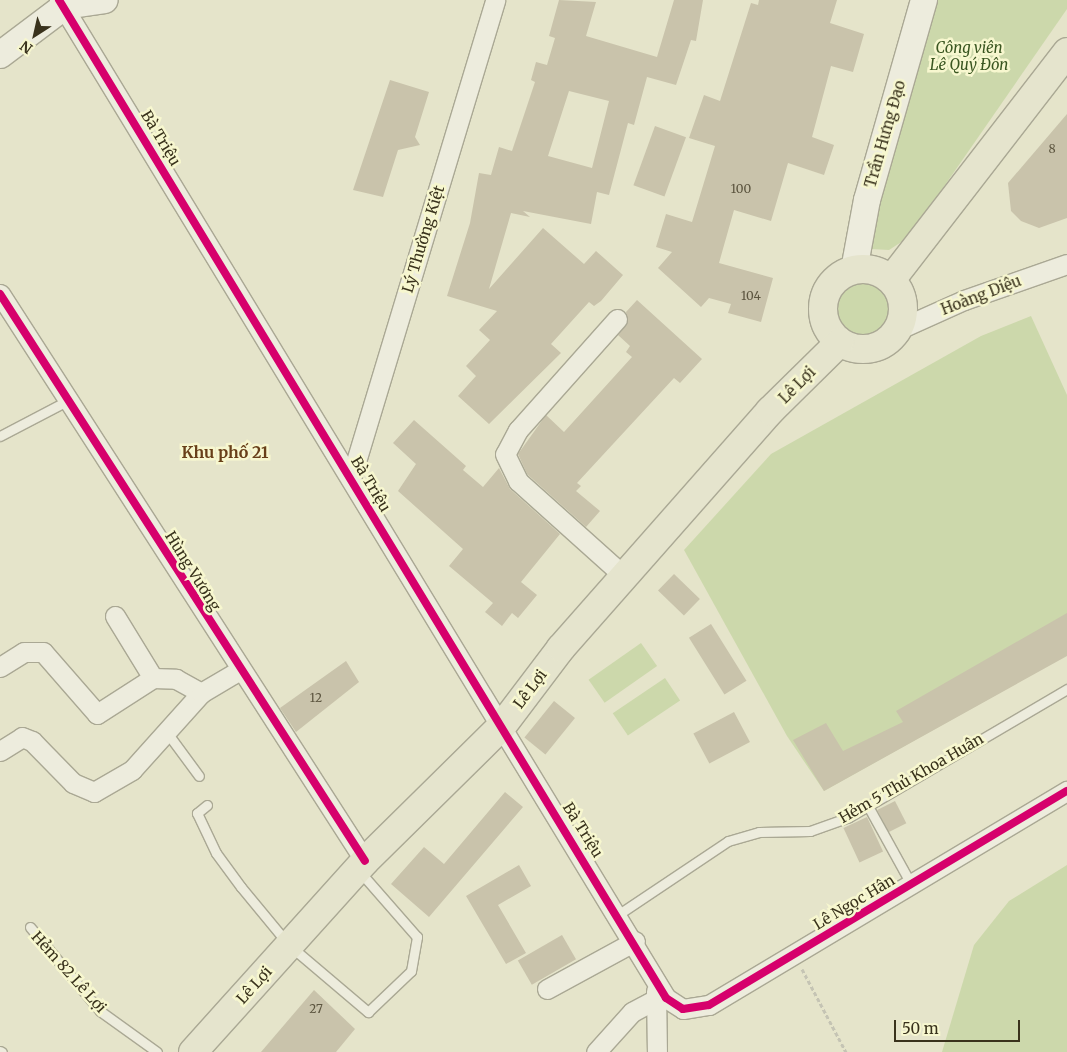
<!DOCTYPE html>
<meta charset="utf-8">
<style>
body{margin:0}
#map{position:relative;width:1067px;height:1052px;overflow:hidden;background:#e5e4ca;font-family:Merriweather,serif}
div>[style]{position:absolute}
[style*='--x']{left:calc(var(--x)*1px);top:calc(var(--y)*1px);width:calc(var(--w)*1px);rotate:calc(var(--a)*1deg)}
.green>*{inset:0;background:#ccd8ab;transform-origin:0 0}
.round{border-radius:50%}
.building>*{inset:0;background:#c9c3ab;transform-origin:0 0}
.path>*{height:3px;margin-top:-1.5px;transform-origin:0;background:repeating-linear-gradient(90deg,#c5c4b4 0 4px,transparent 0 6.5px)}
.roads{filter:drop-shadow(1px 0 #aaa894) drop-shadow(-1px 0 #aaa894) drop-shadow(0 1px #aaa894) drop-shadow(0 -1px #aaa894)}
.lane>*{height:9px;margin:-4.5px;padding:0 4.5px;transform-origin:4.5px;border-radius:4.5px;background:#edecdd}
.street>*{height:19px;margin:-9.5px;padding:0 9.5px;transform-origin:9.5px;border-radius:9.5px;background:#edecdd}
.secondary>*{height:26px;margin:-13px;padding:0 13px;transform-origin:13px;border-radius:13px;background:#edecdd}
.primary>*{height:28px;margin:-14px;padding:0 14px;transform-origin:14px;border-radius:14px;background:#e5e4cd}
.primary>.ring{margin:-14px;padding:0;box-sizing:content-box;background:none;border:28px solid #e5e4cd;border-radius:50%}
.cycleway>*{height:8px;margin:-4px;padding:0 4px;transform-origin:4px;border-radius:4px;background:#d6006c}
span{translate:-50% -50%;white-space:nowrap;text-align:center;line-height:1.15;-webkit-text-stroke:5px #f7f7cf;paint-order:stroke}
.number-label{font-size:12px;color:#5d5640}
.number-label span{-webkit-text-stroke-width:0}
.park-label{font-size:15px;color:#3a5621;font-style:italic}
.street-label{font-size:15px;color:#39321c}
.neighbourhood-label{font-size:16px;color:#683f19;font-weight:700}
.north{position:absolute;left:10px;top:10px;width:50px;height:50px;-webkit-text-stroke:4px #f7f7cf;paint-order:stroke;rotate:215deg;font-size:14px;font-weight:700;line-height:20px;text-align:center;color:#39321c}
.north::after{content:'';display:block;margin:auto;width:18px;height:22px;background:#39321c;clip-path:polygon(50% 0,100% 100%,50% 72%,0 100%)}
.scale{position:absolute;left:894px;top:1020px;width:126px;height:22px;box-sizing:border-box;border:2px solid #39321c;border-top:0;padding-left:6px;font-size:15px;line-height:18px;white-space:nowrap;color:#39321c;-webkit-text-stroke:4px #f7f7cf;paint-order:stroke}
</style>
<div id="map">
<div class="green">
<i style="clip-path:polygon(929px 0,1067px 0,1067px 9px,909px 237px,889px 250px,871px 249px,866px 247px)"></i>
<i class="round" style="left:835px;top:281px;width:56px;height:56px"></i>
<i style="clip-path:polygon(1031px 316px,1067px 395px,1067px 655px,824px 791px,787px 736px,684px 550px,771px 454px,981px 336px)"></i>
<i style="left:641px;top:643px;width:28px;height:64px;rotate:55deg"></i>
<i style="left:665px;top:678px;width:27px;height:63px;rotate:56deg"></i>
<i style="clip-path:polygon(1067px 865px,1067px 1052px,942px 1052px,974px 945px,1009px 901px)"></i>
</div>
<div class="building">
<i style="clip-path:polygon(evenodd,559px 0,596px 2px,586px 36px,657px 57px,674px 0,703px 0,696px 41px,691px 40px,676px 85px,647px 77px,634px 125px,628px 123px,609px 195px,597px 192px,591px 224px,523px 211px,530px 217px,511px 213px,489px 289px,543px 228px,584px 264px,596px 251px,623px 275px,601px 301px,594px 306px,589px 302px,551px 344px,561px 353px,489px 424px,458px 396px,476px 376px,466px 366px,490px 340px,479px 330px,497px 311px,447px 296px,470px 223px,479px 173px,491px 175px,499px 147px,512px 151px,535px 82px,531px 80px,536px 62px,547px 65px,555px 38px,549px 36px,559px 0,569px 91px,609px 101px,592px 168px,548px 156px,569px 91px)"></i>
<i style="clip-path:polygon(759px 0,837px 0,830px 23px,864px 34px,853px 72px,831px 66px,812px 137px,834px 145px,824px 175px,788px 163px,771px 221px,734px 210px,719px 263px,773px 278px,761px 322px,728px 313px,731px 304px,709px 298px,701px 307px,658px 268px,672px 252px,656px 247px,666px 214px,692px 222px,715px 146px,689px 138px,704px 95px,720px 101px,751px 3px,758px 5px)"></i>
<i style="clip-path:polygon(390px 80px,429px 92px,415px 137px,420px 145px,398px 150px,383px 197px,353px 190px)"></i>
<i style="clip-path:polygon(1067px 114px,1067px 218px,1039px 228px,1021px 221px,1011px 211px,1008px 183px)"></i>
<i style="left:655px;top:126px;width:33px;height:63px;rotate:20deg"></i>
<i style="clip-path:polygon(637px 300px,702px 359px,680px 383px,674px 378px,577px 483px,581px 486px,576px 491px,600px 511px,586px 527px,527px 474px,518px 454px,546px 415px,564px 432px,632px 357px,626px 352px,630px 346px,618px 335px,628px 322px,626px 312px)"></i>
<i style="clip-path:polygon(414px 420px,466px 466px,463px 470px,483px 487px,499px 468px,510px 489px,560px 534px,521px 582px,537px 595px,518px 618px,512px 613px,502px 626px,485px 612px,493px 603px,449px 566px,463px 549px,398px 491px,416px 464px,393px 443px)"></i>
<i style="left:674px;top:574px;width:36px;height:23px;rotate:44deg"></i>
<i style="clip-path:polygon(1067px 613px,1067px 656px,824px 791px,793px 740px,826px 723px,843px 751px,903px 722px,896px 711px)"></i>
<i style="left:711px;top:624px;width:67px;height:26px;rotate:58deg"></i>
<i style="clip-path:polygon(346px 661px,359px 682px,296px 732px,280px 708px)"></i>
<i style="left:554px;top:701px;width:27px;height:47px;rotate:39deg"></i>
<i style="left:734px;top:712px;width:34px;height:46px;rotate:62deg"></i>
<i style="clip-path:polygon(505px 792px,523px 807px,429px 917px,391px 884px,424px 847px,444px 864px)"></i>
<i style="left:895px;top:801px;width:25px;height:20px;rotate:63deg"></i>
<i style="left:867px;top:817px;width:38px;height:26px;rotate:65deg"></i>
<i style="clip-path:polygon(519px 865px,531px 886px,498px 905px,526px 953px,506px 964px,466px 896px)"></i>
<i style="left:562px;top:935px;width:28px;height:51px;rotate:60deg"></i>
<i style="clip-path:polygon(314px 990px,355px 1029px,336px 1052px,261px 1052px)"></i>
</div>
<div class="path">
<i style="--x:802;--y:969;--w:94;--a:62.1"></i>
</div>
<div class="roads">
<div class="lane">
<i style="--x:0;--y:436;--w:78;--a:-27.6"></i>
<i style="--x:168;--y:734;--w:52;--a:53.6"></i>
<i style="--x:207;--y:805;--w:13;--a:141"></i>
<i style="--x:197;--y:813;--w:44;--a:64.6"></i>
<i style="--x:216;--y:853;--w:42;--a:53.7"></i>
<i style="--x:241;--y:887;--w:75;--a:50.4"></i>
<i style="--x:289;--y:945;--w:104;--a:40.3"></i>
<i style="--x:368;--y:1012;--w:59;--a:-43.6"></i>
<i style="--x:411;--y:971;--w:35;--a:-80"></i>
<i style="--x:417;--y:937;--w:86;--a:-131.2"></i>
<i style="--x:868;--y:806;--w:89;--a:61.1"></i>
<i style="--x:619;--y:914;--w:131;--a:-33.8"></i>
<i style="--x:728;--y:841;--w:32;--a:-16"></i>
<i style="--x:759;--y:832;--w:51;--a:-1.1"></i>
<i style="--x:810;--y:831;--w:41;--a:-19.7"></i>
<i style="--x:849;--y:817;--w:253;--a:-30.4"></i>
<i style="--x:30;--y:927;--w:109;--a:50.2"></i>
<i style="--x:100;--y:1011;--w:70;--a:35.7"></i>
<i style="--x:0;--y:1051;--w:2;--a:27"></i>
</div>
<div class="street">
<i style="--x:59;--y:0;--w:1168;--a:58.69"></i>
<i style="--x:666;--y:998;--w:20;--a:33"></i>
<i style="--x:683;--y:1009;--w:26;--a:-9"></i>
<i style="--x:709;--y:1005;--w:417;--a:-30.9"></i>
<i style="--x:0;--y:294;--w:674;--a:57.23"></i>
<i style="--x:617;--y:319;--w:149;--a:131.7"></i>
<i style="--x:518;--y:430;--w:27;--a:118"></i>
<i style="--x:505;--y:454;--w:30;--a:64"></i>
<i style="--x:518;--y:481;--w:144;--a:41.9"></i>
<i style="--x:897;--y:330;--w:73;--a:-24.1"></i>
<i style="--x:964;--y:300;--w:109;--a:-19.3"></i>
<i style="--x:351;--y:478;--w:499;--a:-73.2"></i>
<i style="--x:115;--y:616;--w:73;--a:58.5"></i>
<i style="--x:0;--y:667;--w:28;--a:-32"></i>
<i style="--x:24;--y:652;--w:19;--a:0"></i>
<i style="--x:43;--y:652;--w:82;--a:48.9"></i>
<i style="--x:97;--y:714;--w:67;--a:-32.7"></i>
<i style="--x:153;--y:678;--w:23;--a:2"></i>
<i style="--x:176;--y:679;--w:29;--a:29"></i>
<i style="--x:0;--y:751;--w:26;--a:-32"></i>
<i style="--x:22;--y:737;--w:11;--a:22"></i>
<i style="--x:32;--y:741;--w:59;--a:45.7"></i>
<i style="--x:73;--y:783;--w:23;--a:23"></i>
<i style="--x:94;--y:792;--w:44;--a:-30.1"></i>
<i style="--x:132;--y:770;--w:103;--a:-48.1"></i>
<i style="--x:201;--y:693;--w:45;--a:-30.5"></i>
<i style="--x:547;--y:989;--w:100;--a:-28.6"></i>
<i style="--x:656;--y:991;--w:61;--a:89.1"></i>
<i style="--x:596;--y:1052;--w:54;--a:-48"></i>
<i style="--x:632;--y:1012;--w:24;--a:-28"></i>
</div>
<div class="secondary">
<i style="--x:0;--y:55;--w:81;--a:-37"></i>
<i style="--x:65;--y:6;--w:40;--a:-8.5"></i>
<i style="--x:854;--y:270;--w:71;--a:-79.5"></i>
<i style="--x:867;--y:200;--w:208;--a:-74.1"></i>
</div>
<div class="primary">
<i class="ring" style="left:823px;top:269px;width:52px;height:52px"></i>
<i style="--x:891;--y:280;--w:288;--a:-52.3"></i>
<i style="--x:193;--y:1052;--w:257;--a:-48"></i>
<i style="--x:365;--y:861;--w:192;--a:-44.6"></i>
<i style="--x:502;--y:726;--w:98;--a:-52.9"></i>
<i style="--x:561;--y:648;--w:316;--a:-48.6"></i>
<i style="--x:770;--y:411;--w:98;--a:-44.6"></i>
</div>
</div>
<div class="cycleway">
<i style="--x:59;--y:0;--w:1168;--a:58.69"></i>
<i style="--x:666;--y:998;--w:20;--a:33"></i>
<i style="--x:683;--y:1009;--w:26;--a:-9"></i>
<i style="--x:709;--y:1005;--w:417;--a:-30.9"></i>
<i style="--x:0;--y:294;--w:674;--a:57.23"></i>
</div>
<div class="number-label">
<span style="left:1052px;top:149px">8</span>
<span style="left:741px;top:189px">100</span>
<span style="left:751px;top:296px">104</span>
<span style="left:316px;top:698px">12</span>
<span style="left:316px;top:1009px">27</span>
</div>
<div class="park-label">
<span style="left:969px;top:56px">Công viên<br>Lê Quý Đôn</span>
</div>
<div class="street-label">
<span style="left:885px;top:134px;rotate:-74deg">Trần Hưng Đạo</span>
<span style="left:161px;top:138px;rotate:59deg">Bà Triệu</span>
<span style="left:423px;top:239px;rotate:-73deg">Lý Thường Kiệt</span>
<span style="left:981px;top:295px;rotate:-21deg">Hoàng Diệu</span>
<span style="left:797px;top:385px;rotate:-45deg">Lê Lợi</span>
<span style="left:371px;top:484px;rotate:59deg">Bà Triệu</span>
<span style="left:193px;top:571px;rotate:58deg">Hùng Vương</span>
<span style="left:530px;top:689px;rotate:-53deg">Lê Lợi</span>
<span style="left:911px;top:778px;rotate:-30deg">Hẻm 5 Thủ Khoa Huân</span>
<span style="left:583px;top:830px;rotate:58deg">Bà Triệu</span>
<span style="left:854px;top:902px;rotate:-31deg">Lê Ngọc Hân</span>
<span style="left:69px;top:972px;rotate:48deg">Hẻm 82 Lê Lợi</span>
<span style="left:254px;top:985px;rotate:-48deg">Lê Lợi</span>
</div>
<div class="neighbourhood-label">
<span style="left:225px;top:452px">Khu phố 21</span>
</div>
<div class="north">N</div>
<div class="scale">50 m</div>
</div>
